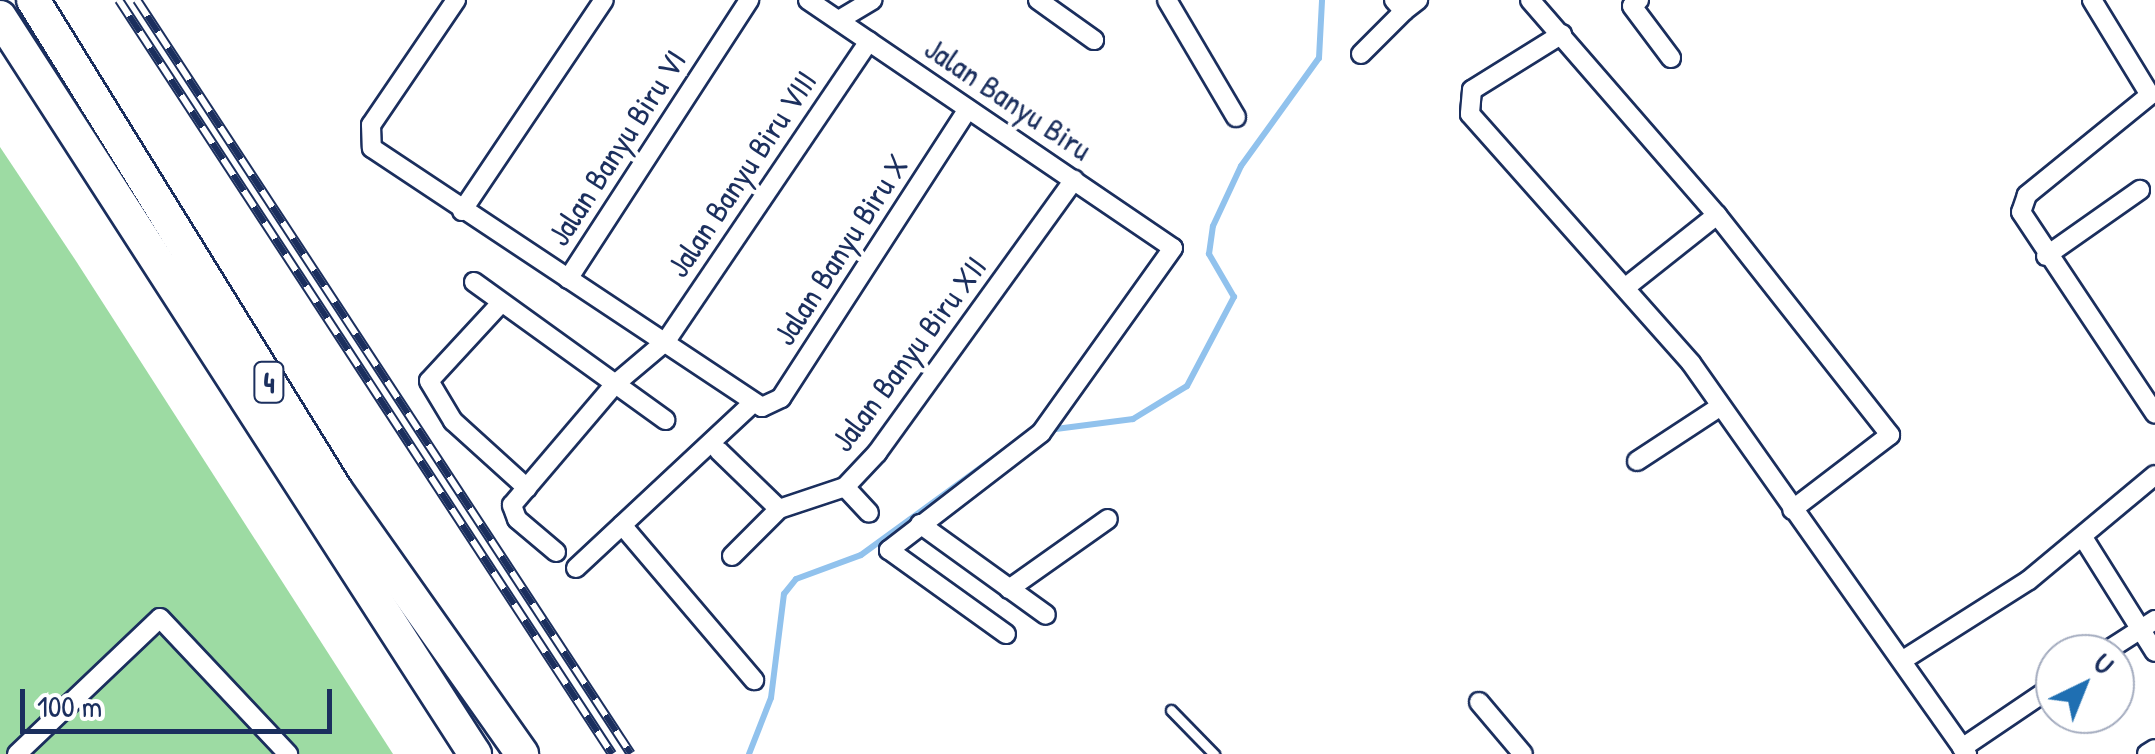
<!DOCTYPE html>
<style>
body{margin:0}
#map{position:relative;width:2155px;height:754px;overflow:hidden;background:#fff;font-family:"Patrick Hand",sans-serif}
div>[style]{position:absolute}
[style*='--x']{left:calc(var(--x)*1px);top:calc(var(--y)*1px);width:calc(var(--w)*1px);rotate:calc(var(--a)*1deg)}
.green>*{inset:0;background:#9ddba3}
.stream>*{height:6px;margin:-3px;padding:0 3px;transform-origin:3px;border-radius:3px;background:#91c2ed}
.roads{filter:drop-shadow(2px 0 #1b2f5e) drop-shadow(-2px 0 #1b2f5e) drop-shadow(0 2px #1b2f5e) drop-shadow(0 -2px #1b2f5e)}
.lane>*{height:9px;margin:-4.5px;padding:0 4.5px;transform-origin:4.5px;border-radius:4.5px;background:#fff}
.street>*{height:18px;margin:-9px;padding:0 9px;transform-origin:9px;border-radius:9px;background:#fff}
.highway>*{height:32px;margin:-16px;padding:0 16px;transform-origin:16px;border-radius:16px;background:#fff}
.rail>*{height:10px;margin-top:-5px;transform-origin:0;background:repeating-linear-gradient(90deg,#fff 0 19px,#1b2f5e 0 38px);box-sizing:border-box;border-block:2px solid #1b2f5e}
span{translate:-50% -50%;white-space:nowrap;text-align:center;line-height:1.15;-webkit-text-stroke:9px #fff;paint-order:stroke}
.shield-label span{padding:2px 8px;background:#fff;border:2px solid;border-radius:8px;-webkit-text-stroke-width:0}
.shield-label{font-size:30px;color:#1b2f5e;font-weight:700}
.street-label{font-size:32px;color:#1b2f5e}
.north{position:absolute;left:2035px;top:634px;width:100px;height:100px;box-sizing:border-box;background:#fff;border:2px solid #a4acbf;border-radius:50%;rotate:43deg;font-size:28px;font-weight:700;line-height:40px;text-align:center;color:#1b2f5e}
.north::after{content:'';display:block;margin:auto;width:35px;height:45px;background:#1f6fb2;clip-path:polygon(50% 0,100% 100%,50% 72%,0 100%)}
.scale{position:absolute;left:20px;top:689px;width:312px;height:45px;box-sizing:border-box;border:5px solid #1b2f5e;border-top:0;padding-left:12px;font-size:30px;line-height:35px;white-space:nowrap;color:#1b2f5e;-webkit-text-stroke:8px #fff;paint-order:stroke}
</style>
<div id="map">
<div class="green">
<i style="clip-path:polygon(0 147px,76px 261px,393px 754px,0 754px)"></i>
</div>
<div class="stream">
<i style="--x:1048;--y:430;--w:86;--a:-7.4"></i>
<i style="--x:1133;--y:419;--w:63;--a:-31.4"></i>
<i style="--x:1187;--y:386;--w:101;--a:-62.2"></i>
<i style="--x:1234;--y:297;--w:50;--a:-120.2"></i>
<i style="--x:1209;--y:254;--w:28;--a:-82"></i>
<i style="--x:1213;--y:226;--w:66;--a:-65"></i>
<i style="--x:1241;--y:166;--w:133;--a:-54.2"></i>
<i style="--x:1319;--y:58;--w:58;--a:-87"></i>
<i style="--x:749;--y:754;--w:60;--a:-68.6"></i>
<i style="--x:771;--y:698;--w:105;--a:-82.9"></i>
<i style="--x:784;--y:594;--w:19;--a:-51"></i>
<i style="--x:796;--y:579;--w:69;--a:-20.3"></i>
<i style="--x:861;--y:555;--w:200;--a:-36.1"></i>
</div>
<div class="roads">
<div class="lane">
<i style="--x:1171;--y:710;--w:62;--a:45.7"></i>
</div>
<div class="street">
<i style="--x:456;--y:0;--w:151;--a:124.2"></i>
<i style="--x:371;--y:125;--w:23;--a:88"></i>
<i style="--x:372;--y:148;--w:468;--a:33.6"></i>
<i style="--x:762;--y:407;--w:21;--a:-25"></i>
<i style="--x:781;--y:398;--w:344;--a:-57.1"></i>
<i style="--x:808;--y:0;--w:441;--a:34.2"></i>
<i style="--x:1173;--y:248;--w:227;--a:125.5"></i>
<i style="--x:1041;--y:433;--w:192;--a:142.4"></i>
<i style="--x:889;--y:550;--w:144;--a:35.7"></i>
<i style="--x:1038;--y:0;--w:69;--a:35.5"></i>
<i style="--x:1167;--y:0;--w:136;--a:59.5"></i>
<i style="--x:1394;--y:0;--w:15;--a:48"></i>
<i style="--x:1404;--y:11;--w:18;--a:-38"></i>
<i style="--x:1530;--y:0;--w:285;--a:49"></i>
<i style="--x:1717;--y:215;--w:280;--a:51.8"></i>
<i style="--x:1890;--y:435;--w:123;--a:142.6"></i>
<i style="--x:1639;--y:0;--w:9;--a:139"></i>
<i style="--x:1632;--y:6;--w:65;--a:53.1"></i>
<i style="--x:2092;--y:0;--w:111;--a:58.6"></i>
<i style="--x:2150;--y:95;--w:159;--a:140.9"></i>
<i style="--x:2027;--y:195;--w:18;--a:109"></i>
<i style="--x:2021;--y:212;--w:242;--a:56.4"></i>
<i style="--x:839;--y:20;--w:39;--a:-31"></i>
<i style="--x:1562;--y:34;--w:106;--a:148.1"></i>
<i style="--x:1472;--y:90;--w:24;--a:95"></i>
<i style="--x:1470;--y:114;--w:333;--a:48.4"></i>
<i style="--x:1691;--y:363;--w:479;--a:54.8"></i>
<i style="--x:1361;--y:54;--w:61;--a:-45"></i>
<i style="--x:462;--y:211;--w:254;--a:-56.1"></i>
<i style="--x:2046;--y:256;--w:115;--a:-35.1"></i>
<i style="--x:568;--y:279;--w:333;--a:-57"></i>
<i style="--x:474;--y:282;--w:236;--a:35.8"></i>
<i style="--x:1626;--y:287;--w:116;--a:-38.4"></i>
<i style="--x:501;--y:303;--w:106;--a:132.7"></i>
<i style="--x:429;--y:381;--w:47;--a:59"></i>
<i style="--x:453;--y:421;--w:100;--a:42.2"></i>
<i style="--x:719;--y:451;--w:83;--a:44"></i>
<i style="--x:779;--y:509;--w:70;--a:-18.4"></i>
<i style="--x:845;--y:487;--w:47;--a:-46.7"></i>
<i style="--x:877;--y:453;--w:337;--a:-54.2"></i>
<i style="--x:1637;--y:461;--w:100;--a:-33.2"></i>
<i style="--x:845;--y:487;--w:35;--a:47"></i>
<i style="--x:920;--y:524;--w:155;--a:35.8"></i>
<i style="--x:622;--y:525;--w:204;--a:49.6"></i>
<i style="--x:2084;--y:539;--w:133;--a:57.9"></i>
<i style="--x:556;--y:552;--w:51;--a:-139.8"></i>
<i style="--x:517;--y:519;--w:15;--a:-110"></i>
<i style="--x:512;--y:505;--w:157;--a:-49.6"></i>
<i style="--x:614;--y:385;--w:68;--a:-40.2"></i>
<i style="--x:666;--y:341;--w:362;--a:-55.9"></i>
<i style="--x:732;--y:556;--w:66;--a:-45"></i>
<i style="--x:576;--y:568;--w:242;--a:-43"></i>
<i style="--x:1009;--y:589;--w:121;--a:-35.3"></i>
<i style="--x:2102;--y:654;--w:63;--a:-32.7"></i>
<i style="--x:1903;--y:660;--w:149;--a:-32.4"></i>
<i style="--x:2029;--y:580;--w:164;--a:-39.8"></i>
<i style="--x:1479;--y:702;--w:68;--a:49.8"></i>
<i style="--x:1962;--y:748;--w:112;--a:-34.1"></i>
<i style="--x:17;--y:754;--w:197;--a:-43.6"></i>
<i style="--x:160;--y:618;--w:187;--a:46.7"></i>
<i style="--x:2147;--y:754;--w:9;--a:-32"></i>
</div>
<div class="highway">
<i style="--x:33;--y:0;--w:576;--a:58.27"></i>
<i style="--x:336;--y:490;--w:323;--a:54.8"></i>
<i style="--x:0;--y:17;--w:877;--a:57.2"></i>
</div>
</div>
<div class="rail">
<i style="--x:119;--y:0;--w:901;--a:56.82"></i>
<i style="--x:137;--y:0;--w:901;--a:56.77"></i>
</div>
<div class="shield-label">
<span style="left:269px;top:382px">4</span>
</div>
<div class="street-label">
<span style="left:1008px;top:99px;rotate:34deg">Jalan Banyu Biru</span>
<span style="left:617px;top:148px;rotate:-57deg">Jalan Banyu Biru VI</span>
<span style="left:742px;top:174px;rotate:-56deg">Jalan Banyu Biru VIII</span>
<span style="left:841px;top:250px;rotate:-57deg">Jalan Banyu Biru X</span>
<span style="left:909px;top:354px;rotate:-53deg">Jalan Banyu Biru XII</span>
</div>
<div class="north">U</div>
<div class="scale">100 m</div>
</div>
